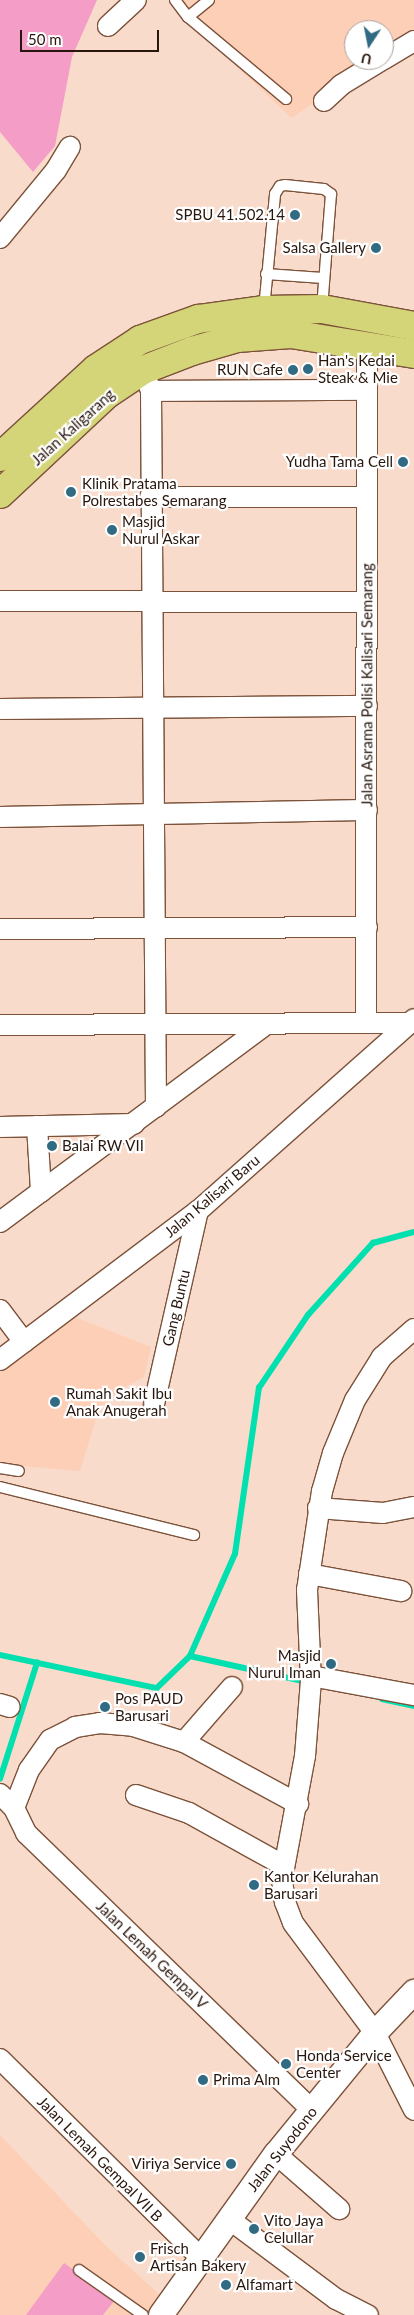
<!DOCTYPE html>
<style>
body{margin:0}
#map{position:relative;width:414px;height:2315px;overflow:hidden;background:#f9dbcb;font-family:Lato,sans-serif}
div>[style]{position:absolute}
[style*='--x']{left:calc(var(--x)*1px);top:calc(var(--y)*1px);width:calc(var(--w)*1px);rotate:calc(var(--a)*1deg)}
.built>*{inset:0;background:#fdcfb7}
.green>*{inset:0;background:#f49dc7}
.stream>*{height:5.5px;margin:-2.75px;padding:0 2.75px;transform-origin:2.75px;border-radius:2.75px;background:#02e0af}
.roads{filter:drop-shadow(1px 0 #7c523a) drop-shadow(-1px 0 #7c523a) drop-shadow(0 1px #7c523a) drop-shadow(0 -1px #7c523a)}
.service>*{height:10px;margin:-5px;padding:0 5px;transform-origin:5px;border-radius:5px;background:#fff}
.minor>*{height:20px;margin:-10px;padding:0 10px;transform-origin:10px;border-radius:10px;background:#fff}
.tertiary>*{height:24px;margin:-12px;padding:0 12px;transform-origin:12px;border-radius:12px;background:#fff}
.trunk>*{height:28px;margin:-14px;padding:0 14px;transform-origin:14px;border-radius:14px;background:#d4d478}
.dots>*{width:14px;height:14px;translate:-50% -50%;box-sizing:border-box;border:2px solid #fff;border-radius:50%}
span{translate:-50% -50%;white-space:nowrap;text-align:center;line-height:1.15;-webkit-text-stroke:4.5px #fff;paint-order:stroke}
.poi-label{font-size:15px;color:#28160d}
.right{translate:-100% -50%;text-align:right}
.left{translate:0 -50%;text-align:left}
.street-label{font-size:15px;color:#28160d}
.north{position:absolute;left:344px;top:20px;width:50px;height:50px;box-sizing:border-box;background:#fff;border:1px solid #a9a29e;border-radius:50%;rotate:191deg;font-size:14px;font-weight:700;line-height:20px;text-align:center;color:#28160d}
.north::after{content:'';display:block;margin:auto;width:18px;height:22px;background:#316a83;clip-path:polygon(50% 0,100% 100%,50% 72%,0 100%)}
.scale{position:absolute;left:20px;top:30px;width:139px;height:22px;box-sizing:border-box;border:2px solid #28160d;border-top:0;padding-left:6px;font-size:15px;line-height:18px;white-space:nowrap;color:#28160d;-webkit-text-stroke:4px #fff;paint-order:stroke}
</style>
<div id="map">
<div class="built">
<i style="clip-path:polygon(184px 0,414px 0,414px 31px,384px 52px,384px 30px,354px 30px,354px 60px,373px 60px,292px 118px,175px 10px)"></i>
<i style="clip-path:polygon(62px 1312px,151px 1347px,144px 1377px,121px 1389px,97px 1415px,80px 1471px,0 1464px,0 1365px)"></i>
<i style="clip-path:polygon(0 2135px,106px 2246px,159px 2294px,145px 2315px,0 2315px)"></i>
</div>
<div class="green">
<i style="clip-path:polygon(0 0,97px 0,72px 57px,55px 146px,33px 172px,0 132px)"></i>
<i style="clip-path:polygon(64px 2263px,115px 2300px,103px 2315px,26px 2315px)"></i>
</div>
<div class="stream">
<i style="--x:0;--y:1655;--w:160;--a:11.9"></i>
<i style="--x:157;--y:1688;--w:46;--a:-44.1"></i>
<i style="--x:190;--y:1656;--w:120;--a:12.5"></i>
<i style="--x:190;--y:1656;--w:111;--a:-66.2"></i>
<i style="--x:235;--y:1554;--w:168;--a:-81.8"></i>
<i style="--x:259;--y:1388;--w:88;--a:-56.1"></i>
<i style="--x:308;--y:1315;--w:97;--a:-47.9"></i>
<i style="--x:373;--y:1243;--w:42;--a:-15"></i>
<i style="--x:382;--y:1699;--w:33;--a:12"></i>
<i style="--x:0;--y:1779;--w:122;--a:-72.3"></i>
</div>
<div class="roads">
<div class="service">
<i style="--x:175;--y:0;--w:21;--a:53"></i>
<i style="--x:188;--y:17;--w:27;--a:-39"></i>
<i style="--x:188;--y:17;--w:128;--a:39.9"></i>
<i style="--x:266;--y:274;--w:57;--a:4"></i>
<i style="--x:264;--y:309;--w:116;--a:-84.5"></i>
<i style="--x:275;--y:194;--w:9;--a:-58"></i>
<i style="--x:280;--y:186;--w:5;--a:-11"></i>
<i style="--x:285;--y:185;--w:39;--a:6"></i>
<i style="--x:324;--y:189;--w:9;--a:36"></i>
<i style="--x:331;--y:194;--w:114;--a:94.5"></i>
<i style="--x:0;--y:1468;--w:19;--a:9"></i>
<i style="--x:0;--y:1487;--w:200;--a:13.9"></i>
<i style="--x:79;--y:2270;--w:78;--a:35.1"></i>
</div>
<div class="minor">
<i style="--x:108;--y:26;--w:38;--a:-43"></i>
<i style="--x:384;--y:59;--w:35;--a:-31"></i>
<i style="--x:324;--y:101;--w:23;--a:-43"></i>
<i style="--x:341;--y:85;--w:48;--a:-31.4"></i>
<i style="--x:0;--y:238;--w:88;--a:-50.5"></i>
<i style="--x:56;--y:170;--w:27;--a:-59"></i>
<i style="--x:143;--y:370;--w:22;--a:69"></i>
<i style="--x:151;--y:391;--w:716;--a:89.6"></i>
<i style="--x:151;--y:391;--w:216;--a:-0.3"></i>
<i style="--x:150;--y:497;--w:217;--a:0"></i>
<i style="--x:0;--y:601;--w:367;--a:0.2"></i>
<i style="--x:0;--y:709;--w:367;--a:-0.5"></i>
<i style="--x:0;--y:817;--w:367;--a:-1.1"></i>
<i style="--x:0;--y:929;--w:367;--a:-0.3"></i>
<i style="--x:366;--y:1023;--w:677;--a:-89.92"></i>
<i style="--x:0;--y:1025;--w:409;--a:-0.3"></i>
<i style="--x:37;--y:1126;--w:66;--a:86.5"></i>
<i style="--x:0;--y:1127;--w:134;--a:-1.3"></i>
<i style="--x:0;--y:1222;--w:332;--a:-36.6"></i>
<i style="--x:0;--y:1310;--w:40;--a:53"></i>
<i style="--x:414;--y:1329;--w:43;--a:138.8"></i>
<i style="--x:382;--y:1357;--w:51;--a:122.1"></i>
<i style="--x:355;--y:1400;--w:57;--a:112.5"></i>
<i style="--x:333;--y:1453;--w:40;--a:106"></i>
<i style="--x:322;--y:1491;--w:100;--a:98.6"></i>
<i style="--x:307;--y:1590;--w:90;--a:87.5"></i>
<i style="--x:311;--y:1680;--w:76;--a:94.5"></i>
<i style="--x:305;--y:1756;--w:125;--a:100.6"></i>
<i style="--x:282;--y:1879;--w:23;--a:83"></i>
<i style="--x:285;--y:1902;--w:22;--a:69"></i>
<i style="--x:293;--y:1923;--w:137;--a:53.3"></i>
<i style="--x:375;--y:2033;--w:86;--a:63.1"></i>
<i style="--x:0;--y:1360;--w:248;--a:-37"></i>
<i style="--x:198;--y:1211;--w:289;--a:-41.6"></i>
<i style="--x:154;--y:1404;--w:198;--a:-77.2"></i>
<i style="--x:318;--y:1508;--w:65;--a:4.4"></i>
<i style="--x:383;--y:1513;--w:32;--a:-11"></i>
<i style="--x:309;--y:1574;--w:94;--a:10.5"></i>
<i style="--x:311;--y:1676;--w:105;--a:10.5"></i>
<i style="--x:0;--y:1704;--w:10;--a:17"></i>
<i style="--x:184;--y:1742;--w:73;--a:-48.9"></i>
<i style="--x:0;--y:1794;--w:20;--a:45"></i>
<i style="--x:14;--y:1808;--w:28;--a:64"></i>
<i style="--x:26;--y:1833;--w:398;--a:44.1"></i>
<i style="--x:136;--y:1795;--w:56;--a:18.8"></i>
<i style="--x:189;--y:1813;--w:107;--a:29"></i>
<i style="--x:14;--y:1808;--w:41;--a:-68.5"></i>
<i style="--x:29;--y:1770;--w:37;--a:-55"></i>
<i style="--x:50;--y:1740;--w:28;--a:-27"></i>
<i style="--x:75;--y:1727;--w:25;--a:-9"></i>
<i style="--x:100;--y:1723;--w:33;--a:5"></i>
<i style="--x:133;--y:1726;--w:53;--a:17.4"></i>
<i style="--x:184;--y:1742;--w:130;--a:28.5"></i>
<i style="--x:0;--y:2059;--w:283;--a:44.7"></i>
<i style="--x:276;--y:2154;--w:84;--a:41.1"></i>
<i style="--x:229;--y:2219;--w:134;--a:36.8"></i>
<i style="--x:336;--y:2299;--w:36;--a:27"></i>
</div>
<div class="tertiary">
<i style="--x:161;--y:2315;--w:198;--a:-54.5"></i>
<i style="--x:276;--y:2154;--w:156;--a:-50.7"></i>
<i style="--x:375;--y:2033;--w:57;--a:-46.4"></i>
</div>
<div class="trunk">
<i style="--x:0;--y:457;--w:130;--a:-42.5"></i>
<i style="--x:96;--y:369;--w:53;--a:-33.4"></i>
<i style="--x:140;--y:340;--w:62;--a:-19.9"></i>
<i style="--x:198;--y:319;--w:67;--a:-7.8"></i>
<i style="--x:264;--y:310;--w:58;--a:-1"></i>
<i style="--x:322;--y:309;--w:94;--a:10.5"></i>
<i style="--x:0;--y:494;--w:146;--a:-43.1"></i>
<i style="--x:107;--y:394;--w:43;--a:-33.7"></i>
<i style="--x:143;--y:370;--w:53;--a:-21.2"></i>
<i style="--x:192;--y:351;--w:47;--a:-16.1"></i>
<i style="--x:237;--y:338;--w:54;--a:-4.2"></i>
<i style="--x:291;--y:334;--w:125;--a:9.2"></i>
</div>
</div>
<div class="dots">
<i style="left:295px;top:215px;background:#316a83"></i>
<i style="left:376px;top:248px;background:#316a83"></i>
<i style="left:308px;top:369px;background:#316a83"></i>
<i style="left:293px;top:370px;background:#316a83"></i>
<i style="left:403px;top:462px;background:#316a83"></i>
<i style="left:71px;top:492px;background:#316a83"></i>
<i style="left:112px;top:530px;background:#316a83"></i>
<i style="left:52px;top:1146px;background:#316a83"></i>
<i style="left:55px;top:1402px;background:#316a83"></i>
<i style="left:331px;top:1664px;background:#316a83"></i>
<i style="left:105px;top:1707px;background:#316a83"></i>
<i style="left:254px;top:1885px;background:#316a83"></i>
<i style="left:286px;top:2064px;background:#316a83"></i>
<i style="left:203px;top:2080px;background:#316a83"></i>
<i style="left:231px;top:2164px;background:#316a83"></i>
<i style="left:254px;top:2229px;background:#316a83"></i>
<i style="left:140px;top:2257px;background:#316a83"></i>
<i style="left:226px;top:2285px;background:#316a83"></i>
</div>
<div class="poi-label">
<span class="right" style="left:285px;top:215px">SPBU 41.502.14</span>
<span class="right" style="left:366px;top:248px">Salsa Gallery</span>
<span class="left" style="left:318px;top:369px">Han's Kedai<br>Steak &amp; Mie</span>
<span class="right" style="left:283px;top:370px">RUN Cafe</span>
<span class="right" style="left:393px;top:462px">Yudha Tama Cell</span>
<span class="left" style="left:82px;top:492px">Klinik Pratama<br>Polrestabes Semarang</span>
<span class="left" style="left:122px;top:530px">Masjid<br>Nurul Askar</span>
<span class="left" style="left:62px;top:1146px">Balai RW VII</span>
<span class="left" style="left:66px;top:1402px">Rumah Sakit Ibu<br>Anak Anugerah</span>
<span class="right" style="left:321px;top:1664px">Masjid<br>Nurul Iman</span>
<span class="left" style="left:115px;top:1707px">Pos PAUD<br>Barusari</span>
<span class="left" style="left:264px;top:1885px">Kantor Kelurahan<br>Barusari</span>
<span class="left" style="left:296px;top:2064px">Honda Service<br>Center</span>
<span class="left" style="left:213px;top:2080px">Prima Alm</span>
<span class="right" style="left:221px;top:2164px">Viriya Service</span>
<span class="left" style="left:264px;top:2229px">Vito Jaya<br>Celullar</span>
<span class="left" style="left:150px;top:2257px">Frisch<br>Artisan Bakery</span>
<span class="left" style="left:236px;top:2285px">Alfamart</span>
</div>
<div class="street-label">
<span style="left:73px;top:427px;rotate:-42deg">Jalan Kaligarang</span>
<span style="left:367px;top:685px;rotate:-90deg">Jalan Asrama Polisi Kalisari Semarang</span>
<span style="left:212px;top:1196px;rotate:-40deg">Jalan Kalisari Baru</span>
<span style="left:176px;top:1308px;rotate:-77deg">Gang Buntu</span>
<span style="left:152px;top:1955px;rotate:44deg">Jalan Lemah Gempal V</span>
<span style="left:282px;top:2149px;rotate:-52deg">Jalan Suyodono</span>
<span style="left:100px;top:2159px;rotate:45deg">Jalan Lemah Gempal VII B</span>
</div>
<div class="north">U</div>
<div class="scale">50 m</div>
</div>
